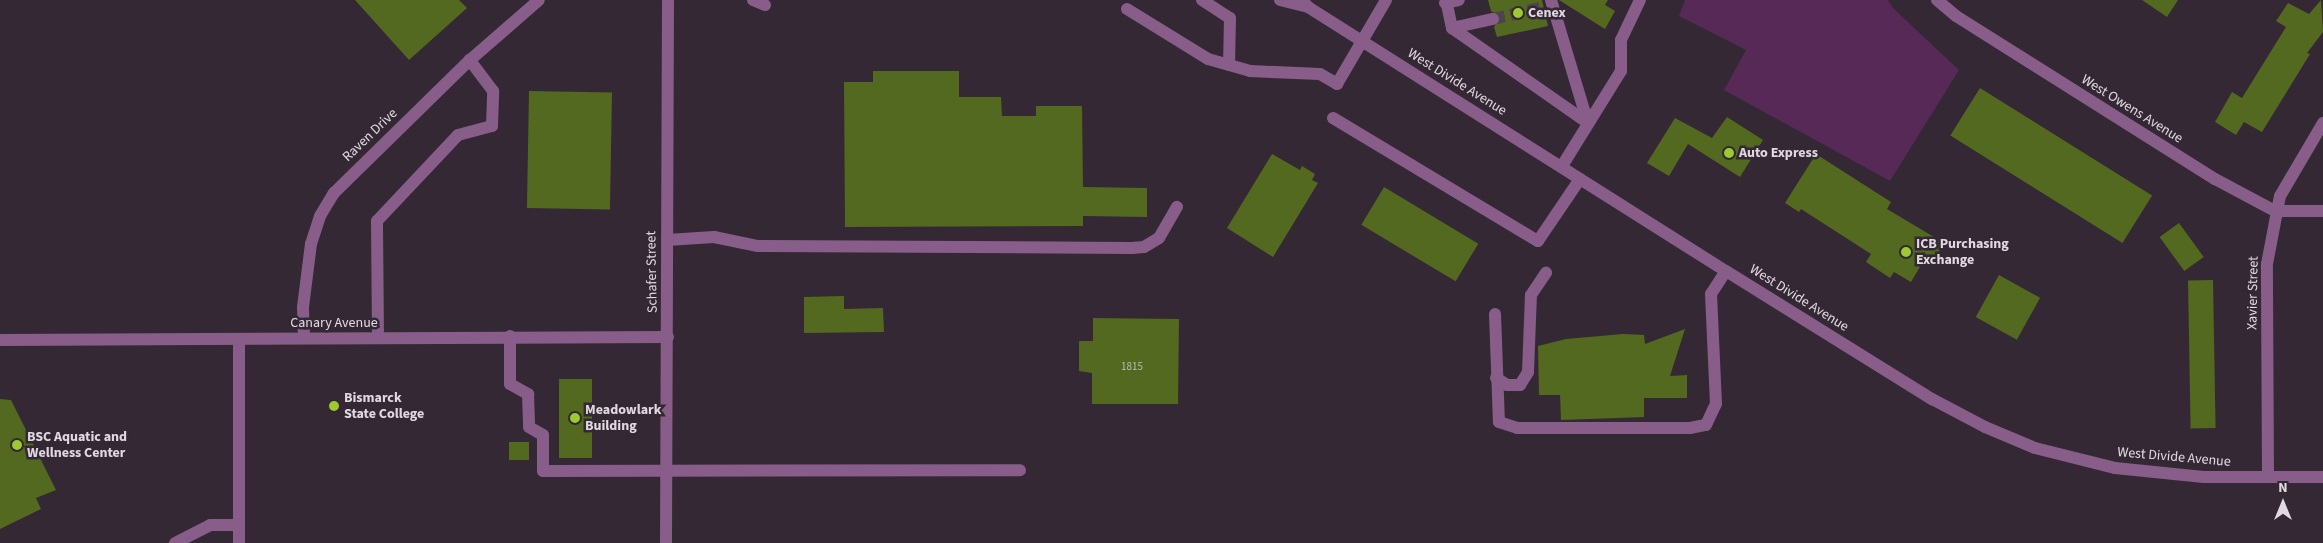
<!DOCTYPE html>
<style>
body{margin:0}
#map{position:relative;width:2323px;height:543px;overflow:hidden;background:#342834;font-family:"Source Sans 3",sans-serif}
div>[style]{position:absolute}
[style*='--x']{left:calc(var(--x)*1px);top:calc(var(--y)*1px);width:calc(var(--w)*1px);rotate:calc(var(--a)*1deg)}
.green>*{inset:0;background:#562957}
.building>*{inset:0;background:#52691f;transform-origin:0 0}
.minor-tunnel>*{height:12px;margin-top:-6px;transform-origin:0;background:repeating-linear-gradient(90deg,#4e434e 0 12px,transparent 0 18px)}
.minor>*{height:12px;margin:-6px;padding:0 6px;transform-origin:6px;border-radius:6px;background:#885d89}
.dots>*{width:14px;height:14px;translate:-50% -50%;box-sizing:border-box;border:2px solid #342834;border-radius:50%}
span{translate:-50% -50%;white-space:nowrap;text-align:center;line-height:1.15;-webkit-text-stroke:5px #342834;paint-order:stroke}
.number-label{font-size:11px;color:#bdbdb0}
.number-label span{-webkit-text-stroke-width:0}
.poi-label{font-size:14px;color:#e1d9e1;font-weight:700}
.left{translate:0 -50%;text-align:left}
.street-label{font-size:14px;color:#e1d9e1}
.north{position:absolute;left:2258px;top:478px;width:50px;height:50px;-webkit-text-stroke:4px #342834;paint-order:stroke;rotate:0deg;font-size:14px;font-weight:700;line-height:20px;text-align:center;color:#e1d9e1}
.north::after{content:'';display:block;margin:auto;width:18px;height:22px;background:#e1d9e1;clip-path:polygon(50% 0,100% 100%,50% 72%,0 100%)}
</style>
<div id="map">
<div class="green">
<i style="clip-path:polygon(1685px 0,1888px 0,1893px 8px,1959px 70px,1890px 181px,1724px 90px,1746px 50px,1679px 16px)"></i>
</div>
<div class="building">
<i style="clip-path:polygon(355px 0,459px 0,467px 8px,409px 60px)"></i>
<i style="clip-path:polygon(1488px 0,1542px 0,1548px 26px,1497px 37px,1494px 27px,1501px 17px,1491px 11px)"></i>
<i style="clip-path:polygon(1559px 0,1608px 0,1605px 5px,1615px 11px,1605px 29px)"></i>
<i style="clip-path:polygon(2142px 0,2178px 0,2167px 17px)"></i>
<i style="clip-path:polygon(2321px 0,2323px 32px,2307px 53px,2310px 54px,2262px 132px,2244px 122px,2236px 135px,2215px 122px,2232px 92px,2242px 98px,2286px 27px,2276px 21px,2288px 3px,2309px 14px)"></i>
<i style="clip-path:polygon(873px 71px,959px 71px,959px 97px,1001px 97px,1002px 116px,1036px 116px,1036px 106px,1082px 106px,1083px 187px,1147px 188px,1147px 217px,1083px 216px,1083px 226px,845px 227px,844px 82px,873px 82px)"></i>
<i style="left:1980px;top:88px;width:203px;height:56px;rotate:32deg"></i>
<i style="left:529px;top:91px;width:83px;height:117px;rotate:1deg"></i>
<i style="clip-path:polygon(1727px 117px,1763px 140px,1740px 177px,1688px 144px,1669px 176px,1647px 163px,1675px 118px,1712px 138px)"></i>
<i style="clip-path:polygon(1272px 154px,1300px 170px,1302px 166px,1315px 174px,1312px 180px,1318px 183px,1273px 257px,1227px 228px)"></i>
<i style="clip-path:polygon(1816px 154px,1891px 202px,1887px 209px,1944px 243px,1932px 265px,1924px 260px,1911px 282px,1894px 272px,1890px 278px,1866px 262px,1871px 254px,1801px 209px,1799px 212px,1785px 203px)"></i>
<i style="left:1384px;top:187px;width:110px;height:44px;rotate:31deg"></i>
<i style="left:2179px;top:223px;width:42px;height:24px;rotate:54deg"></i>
<i style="left:1999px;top:275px;width:47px;height:48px;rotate:29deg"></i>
<i style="left:2213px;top:280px;width:148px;height:25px;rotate:89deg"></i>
<i style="clip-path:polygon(844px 296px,844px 309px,883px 308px,884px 332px,804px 333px,804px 297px)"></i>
<i style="clip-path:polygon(1093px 318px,1179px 319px,1178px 404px,1092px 404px,1092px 373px,1079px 371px,1079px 341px,1093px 341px)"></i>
<i style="clip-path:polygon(1685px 329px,1670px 376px,1687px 375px,1687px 398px,1644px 398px,1644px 417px,1561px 420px,1560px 395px,1539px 395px,1538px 346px,1566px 339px,1623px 334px,1644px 335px,1645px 344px)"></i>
<i style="left:559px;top:379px;width:33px;height:79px"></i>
<i style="clip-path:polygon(0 399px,11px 400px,56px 490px,36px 498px,41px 509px,0 529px)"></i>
<i style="left:509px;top:442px;width:20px;height:18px"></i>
</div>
<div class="minor-tunnel">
<i style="--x:1493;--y:19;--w:52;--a:-13.2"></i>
</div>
<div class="minor">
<i style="--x:753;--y:0;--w:13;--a:23"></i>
<i style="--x:1202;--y:0;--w:33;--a:33"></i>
<i style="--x:1230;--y:18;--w:47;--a:91.2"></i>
<i style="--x:1280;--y:0;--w:29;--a:14"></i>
<i style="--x:1302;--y:0;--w:9;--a:49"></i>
<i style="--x:1308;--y:7;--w:494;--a:32.3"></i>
<i style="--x:1726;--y:271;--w:243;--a:31.9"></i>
<i style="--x:1932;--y:399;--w:60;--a:27.8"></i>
<i style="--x:1985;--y:427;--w:54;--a:22.8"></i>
<i style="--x:2035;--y:448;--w:82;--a:14"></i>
<i style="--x:2115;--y:468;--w:89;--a:5.8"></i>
<i style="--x:2204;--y:477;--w:119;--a:0"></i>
<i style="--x:1446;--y:0;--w:29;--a:78"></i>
<i style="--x:1452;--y:28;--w:166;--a:34.9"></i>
<i style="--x:1551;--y:0;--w:128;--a:73.3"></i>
<i style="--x:1937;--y:0;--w:25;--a:40"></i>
<i style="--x:1956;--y:16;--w:306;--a:32.2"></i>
<i style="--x:2215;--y:179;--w:68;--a:28.1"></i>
<i style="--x:2275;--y:211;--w:48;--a:0"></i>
<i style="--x:1445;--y:3;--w:14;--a:-12"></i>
<i style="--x:1127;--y:9;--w:95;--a:31.7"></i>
<i style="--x:1208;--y:59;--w:44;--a:15.9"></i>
<i style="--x:1250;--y:71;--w:70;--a:2.5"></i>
<i style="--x:1320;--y:74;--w:20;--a:30"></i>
<i style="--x:1337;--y:84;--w:97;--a:-59.7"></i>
<i style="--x:1452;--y:28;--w:42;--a:-12.4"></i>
<i style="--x:1333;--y:118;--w:239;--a:31"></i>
<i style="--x:1538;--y:241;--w:75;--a:-55.9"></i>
<i style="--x:1562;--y:166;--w:112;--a:-58.2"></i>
<i style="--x:1621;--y:71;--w:31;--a:-90"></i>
<i style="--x:1621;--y:40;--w:44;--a:-64.6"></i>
<i style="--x:667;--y:240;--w:47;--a:-3.7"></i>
<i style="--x:714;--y:237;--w:45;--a:11.6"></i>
<i style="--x:758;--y:246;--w:374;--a:0.3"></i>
<i style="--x:1132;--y:248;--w:12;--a:-5"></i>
<i style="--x:1144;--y:247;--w:17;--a:-31"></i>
<i style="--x:1159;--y:238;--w:36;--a:-60"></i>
<i style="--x:1495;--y:314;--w:108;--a:87.9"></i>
<i style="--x:1499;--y:422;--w:19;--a:18"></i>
<i style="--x:1517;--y:428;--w:173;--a:0"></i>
<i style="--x:1690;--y:428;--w:16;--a:-11"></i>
<i style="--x:1706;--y:425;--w:23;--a:-65"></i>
<i style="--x:1716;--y:404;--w:110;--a:-92.6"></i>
<i style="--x:1711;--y:294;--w:27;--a:-57"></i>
<i style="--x:510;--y:336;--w:48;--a:90"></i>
<i style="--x:510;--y:384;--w:21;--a:29"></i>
<i style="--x:528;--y:394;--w:33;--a:88"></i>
<i style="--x:529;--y:427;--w:16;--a:30"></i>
<i style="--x:543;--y:435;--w:36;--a:90"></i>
<i style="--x:543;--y:471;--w:477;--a:-0.1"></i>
<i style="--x:304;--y:337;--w:30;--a:-92"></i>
<i style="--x:303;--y:307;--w:64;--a:-82.8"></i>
<i style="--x:311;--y:244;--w:29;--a:-72"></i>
<i style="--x:320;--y:216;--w:27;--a:-59"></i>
<i style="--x:334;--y:193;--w:190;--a:-44.4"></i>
<i style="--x:470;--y:60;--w:91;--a:-41"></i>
<i style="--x:378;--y:338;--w:117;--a:-90.5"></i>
<i style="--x:377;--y:221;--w:118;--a:-46.7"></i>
<i style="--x:458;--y:135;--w:35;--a:-15"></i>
<i style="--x:492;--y:126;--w:35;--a:-88"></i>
<i style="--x:493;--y:91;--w:39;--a:-127"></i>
<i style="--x:239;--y:339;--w:204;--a:90"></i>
<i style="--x:0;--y:340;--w:668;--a:-0.26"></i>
<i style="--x:1496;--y:378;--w:13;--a:32"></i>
<i style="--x:1507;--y:385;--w:13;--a:0"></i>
<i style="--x:1520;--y:385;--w:15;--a:-58"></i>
<i style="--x:1528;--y:372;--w:77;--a:-87.8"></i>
<i style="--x:1531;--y:295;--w:27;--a:-56"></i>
<i style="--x:2268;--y:477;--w:213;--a:-90.3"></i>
<i style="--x:2267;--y:264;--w:69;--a:-79.2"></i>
<i style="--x:2280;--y:196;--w:85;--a:-59.5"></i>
<i style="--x:175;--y:543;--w:39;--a:-27"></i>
<i style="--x:210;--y:525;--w:29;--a:0"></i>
<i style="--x:666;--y:543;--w:543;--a:-89.79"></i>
</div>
<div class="dots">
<i style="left:1518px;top:13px;background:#9dca30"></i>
<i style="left:1729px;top:153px;background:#9dca30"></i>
<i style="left:1906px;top:252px;background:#9dca30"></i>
<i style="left:334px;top:406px;background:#9dca30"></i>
<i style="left:575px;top:418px;background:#9dca30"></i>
<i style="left:17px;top:445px;background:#9dca30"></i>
</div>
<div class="number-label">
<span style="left:1132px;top:367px">1815</span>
</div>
<div class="poi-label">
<span class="left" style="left:1528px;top:13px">Cenex</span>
<span class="left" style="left:1739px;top:153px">Auto Express</span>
<span class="left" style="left:1916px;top:252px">ICB Purchasing<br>Exchange</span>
<span class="left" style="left:344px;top:406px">Bismarck<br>State College</span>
<span class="left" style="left:585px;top:418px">Meadowlark<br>Building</span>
<span class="left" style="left:27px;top:445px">BSC Aquatic and<br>Wellness Center</span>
</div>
<div class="street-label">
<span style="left:1457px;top:82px;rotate:32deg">West Divide Avenue</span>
<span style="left:2132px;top:109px;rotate:32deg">West Owens Avenue</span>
<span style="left:370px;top:135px;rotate:-44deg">Raven Drive</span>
<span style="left:652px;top:272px;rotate:-91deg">Schafer Street</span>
<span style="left:2253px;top:293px;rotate:-89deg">Xavier Street</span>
<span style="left:1799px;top:298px;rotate:32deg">West Divide Avenue</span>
<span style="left:334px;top:323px">Canary Avenue</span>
<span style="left:2174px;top:457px;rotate:5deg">West Divide Avenue</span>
</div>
<div class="north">N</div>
</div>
